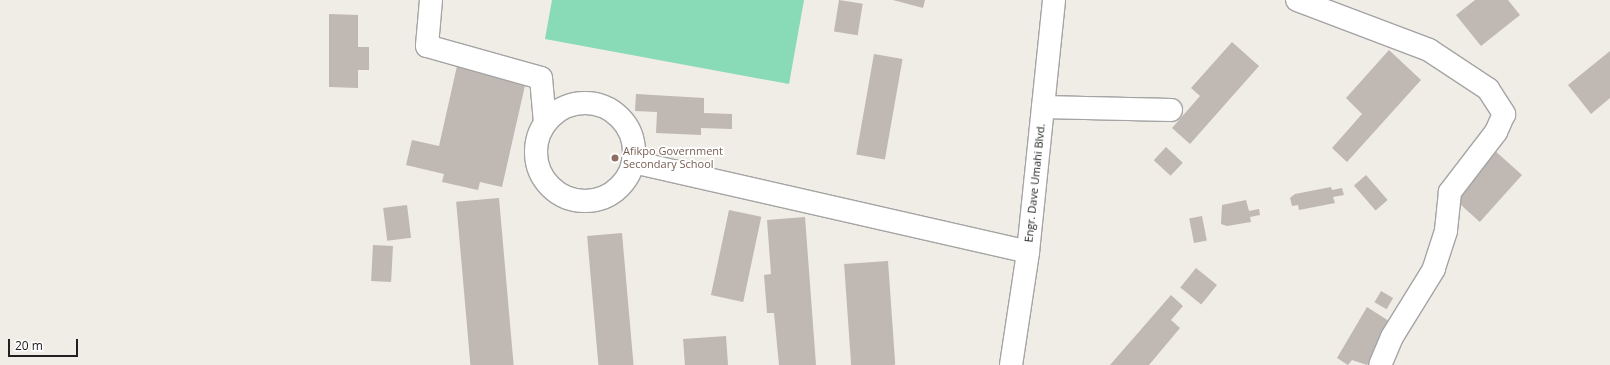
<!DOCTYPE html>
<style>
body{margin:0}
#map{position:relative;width:1610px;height:365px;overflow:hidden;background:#f0ece6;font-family:"Open Sans",sans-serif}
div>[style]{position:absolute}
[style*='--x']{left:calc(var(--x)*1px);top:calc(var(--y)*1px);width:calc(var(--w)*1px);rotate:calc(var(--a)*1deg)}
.pitch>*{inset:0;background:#88dbb6}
.building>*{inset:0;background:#c0b8b3;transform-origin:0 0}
.roads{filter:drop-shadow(1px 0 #a4a4a4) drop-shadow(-1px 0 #a4a4a4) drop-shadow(0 1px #a4a4a4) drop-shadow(0 -1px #a4a4a4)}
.minor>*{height:22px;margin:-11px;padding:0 11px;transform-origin:11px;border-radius:11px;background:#fff}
.minor>.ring{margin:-11px;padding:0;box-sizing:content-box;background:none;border:22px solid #fff;border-radius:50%}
.tertiary>*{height:22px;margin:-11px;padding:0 11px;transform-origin:11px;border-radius:11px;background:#fff}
.dots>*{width:11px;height:11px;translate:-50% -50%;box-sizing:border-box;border:2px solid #fff;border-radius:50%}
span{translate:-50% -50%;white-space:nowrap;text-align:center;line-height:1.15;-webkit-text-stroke:3.5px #fff;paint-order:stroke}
.education-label{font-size:11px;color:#785e54}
.left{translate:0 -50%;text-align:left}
.street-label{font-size:11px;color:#202020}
.scale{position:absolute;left:8px;top:339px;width:70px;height:18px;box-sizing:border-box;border:2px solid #202020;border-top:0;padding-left:5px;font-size:12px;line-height:14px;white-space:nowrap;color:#202020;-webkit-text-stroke:3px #fff;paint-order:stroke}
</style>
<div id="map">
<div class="pitch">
<i style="clip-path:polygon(552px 0,804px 0,789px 84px,545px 39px)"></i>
</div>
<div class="building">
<i style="left:839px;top:0;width:24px;height:32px;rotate:9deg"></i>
<i style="clip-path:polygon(893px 0,925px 0,923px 8px)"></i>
<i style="clip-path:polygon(1475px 0,1508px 0,1520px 15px,1481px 46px,1456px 15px)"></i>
<i style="clip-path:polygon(329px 14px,358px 15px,358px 47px,369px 47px,369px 70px,358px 70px,358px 88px,329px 87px)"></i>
<i style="clip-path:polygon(1232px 42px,1259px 66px,1190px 144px,1172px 128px,1200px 96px,1191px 88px)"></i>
<i style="clip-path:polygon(1389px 50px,1421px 80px,1347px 162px,1332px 148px,1362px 114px,1346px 98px)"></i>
<i style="clip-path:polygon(1610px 51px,1610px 98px,1591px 114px,1568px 85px)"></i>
<i style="left:874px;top:54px;width:29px;height:102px;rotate:10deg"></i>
<i style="clip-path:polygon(457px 66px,526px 81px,502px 187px,480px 182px,478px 190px,442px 182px,444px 174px,406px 165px,412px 140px,439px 146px)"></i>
<i style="clip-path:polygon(636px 94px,704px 98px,704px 113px,732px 114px,732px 129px,701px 128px,701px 135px,656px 133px,657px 112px,635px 111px)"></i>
<i style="left:1166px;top:147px;width:23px;height:18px;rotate:43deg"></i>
<i style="left:1493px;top:149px;width:39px;height:63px;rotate:42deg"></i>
<i style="left:1366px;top:175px;width:33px;height:16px;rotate:49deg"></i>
<i style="clip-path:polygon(1331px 187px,1332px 190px,1342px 188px,1344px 195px,1333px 197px,1335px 203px,1299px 210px,1298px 205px,1292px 206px,1290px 198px,1295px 194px)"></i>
<i style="left:499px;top:198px;width:168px;height:43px;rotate:85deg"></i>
<i style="clip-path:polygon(1246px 200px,1249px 211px,1259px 209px,1260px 215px,1250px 217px,1251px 222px,1227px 226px,1221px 224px,1222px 205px)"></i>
<i style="left:407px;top:205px;width:33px;height:24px;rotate:83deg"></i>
<i style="left:729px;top:210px;width:33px;height:87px;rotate:12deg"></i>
<i style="left:1202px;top:216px;width:25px;height:13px;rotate:79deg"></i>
<i style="clip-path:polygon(805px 217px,816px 365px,779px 365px,774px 313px,767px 313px,764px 275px,771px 274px,767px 220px)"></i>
<i style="left:622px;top:233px;width:133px;height:35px;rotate:85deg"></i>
<i style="left:373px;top:245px;width:20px;height:36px;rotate:3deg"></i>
<i style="left:888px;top:261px;width:104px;height:44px;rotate:86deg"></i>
<i style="left:1196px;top:268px;width:27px;height:25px;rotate:39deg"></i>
<i style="left:1381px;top:291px;width:14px;height:13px;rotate:30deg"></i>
<i style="clip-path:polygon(1171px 295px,1183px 306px,1171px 320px,1180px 328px,1149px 365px,1110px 365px)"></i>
<i style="clip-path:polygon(1367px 307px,1392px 323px,1367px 365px,1352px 360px,1348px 365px,1337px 358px)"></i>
<i style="left:726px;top:336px;width:29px;height:43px;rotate:86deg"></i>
</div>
<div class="roads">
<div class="minor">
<i style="--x:431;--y:0;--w:46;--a:95"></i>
<i style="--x:427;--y:46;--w:118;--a:15.7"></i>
<i style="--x:541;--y:78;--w:45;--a:84.9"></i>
<i style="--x:1297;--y:0;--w:141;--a:20.7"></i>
<i style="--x:1429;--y:50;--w:71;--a:33.5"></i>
<i style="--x:1488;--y:89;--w:30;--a:57"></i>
<i style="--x:1504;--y:114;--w:20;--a:114"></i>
<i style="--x:1496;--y:132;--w:76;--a:127.5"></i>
<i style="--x:1450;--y:192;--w:39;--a:96"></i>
<i style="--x:1446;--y:231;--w:40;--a:108"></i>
<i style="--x:1434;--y:269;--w:80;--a:121.7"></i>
<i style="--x:1392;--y:337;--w:30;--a:113"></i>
<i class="ring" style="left:536px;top:103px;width:76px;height:76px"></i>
<i style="--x:1043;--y:107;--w:128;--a:1.3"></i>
<i style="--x:633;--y:162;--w:405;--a:12.8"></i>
</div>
<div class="tertiary">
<i style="--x:1011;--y:365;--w:114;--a:-81.4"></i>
<i style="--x:1028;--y:252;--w:253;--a:-84.1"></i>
</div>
</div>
<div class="dots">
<i style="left:615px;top:158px;background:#8d6e63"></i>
</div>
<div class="education-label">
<span class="left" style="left:623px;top:158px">Afikpo Government<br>Secondary School</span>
</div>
<div class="street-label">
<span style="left:1035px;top:183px;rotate:-84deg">Engr. Dave Umahi Blvd.</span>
</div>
<div class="scale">20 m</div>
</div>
